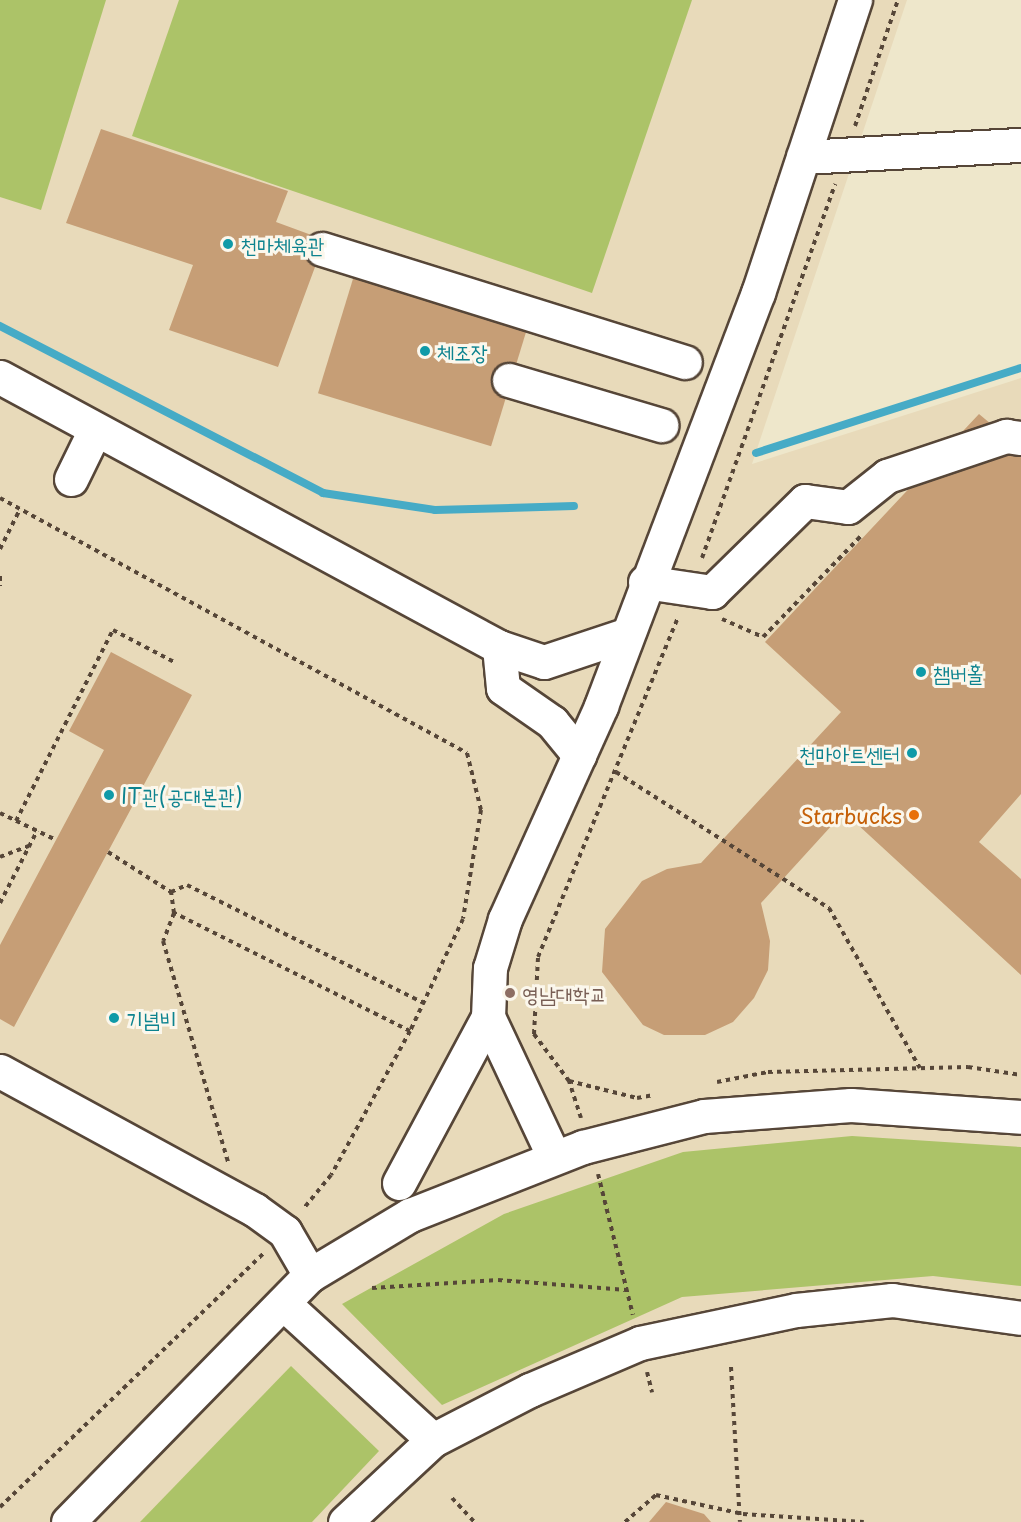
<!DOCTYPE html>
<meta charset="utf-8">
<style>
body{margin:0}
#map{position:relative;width:1021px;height:1522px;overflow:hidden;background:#eee7cb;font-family:"Playpen Sans","Poor Story",sans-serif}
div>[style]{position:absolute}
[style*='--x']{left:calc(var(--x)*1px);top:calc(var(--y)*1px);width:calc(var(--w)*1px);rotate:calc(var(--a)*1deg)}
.built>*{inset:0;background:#e8daba}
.green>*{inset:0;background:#acc368}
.stream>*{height:8px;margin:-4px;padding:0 4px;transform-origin:4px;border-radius:4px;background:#46abc6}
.building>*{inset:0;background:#c69e76;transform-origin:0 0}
.path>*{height:4px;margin-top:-2px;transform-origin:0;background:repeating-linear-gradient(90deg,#564638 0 4.5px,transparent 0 9px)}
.roads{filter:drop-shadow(2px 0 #564638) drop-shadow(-2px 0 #564638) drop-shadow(0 2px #564638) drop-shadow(0 -2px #564638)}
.minor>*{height:33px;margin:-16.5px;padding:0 16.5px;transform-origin:16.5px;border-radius:16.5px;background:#fff}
.dots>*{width:16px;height:16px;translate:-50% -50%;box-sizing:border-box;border:3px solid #fbf7ec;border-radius:50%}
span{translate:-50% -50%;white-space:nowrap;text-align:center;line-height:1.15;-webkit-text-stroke:6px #fbf7ec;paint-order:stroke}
.culture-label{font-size:21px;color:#0d838f}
.left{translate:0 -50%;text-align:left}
.right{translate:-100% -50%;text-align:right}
.food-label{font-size:21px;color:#c56008}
.education-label{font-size:21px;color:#785e54}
</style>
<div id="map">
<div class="built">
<i style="clip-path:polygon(0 0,907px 0,752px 464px,1021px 378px,1021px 1522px,0 1522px)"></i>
</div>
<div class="green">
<i style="clip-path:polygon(0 0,106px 0,41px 210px,0 197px)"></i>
<i style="clip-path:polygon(179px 0,692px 0,592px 293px,132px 136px)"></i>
<i style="clip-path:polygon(852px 1136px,1021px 1147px,1021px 1286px,933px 1276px,682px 1297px,442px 1405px,342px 1304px,504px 1214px,683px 1152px)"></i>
<i style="clip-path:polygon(291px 1366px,379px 1451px,312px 1522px,140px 1522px)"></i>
</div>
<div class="stream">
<i style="--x:0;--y:326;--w:364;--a:27.3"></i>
<i style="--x:323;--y:493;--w:113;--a:8.6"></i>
<i style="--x:435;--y:510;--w:139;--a:-1.6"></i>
<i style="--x:756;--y:453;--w:278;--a:-17.8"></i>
</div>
<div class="building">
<i style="clip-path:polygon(101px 129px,288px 191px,276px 222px,325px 240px,278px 367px,169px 330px,193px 265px,66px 223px)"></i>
<i style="left:356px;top:269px;width:181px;height:130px;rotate:17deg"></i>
<i style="clip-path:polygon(979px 414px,1021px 449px,1021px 794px,979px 842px,1021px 879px,1021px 975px,844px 812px,761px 903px,770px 941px,768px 970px,754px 998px,733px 1022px,705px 1035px,664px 1035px,643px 1025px,602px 972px,605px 929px,642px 881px,667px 869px,701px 863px,841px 712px,765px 642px)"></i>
<i style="clip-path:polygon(111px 652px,192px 695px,14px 1027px,0 1019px,0 945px,104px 750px,69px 731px)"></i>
<i style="clip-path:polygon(666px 1502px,704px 1514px,711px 1522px,649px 1522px)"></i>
</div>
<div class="path">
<i style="--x:855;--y:126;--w:133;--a:-71.2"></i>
<i style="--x:0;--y:498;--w:532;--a:28.64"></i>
<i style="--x:467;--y:753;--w:59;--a:76.2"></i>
<i style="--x:481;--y:810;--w:110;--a:99.4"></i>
<i style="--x:463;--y:919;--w:124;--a:115.3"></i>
<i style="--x:410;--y:1031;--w:164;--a:118.7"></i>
<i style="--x:331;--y:1175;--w:43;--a:129.3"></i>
<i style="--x:0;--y:549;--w:45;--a:-63.4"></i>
<i style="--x:702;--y:558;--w:397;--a:-70.4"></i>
<i style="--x:0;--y:576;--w:10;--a:90"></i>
<i style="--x:722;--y:619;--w:45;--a:23.7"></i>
<i style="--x:763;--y:637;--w:141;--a:-45.9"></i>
<i style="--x:616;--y:772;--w:253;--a:32.6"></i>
<i style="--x:829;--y:908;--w:184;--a:60.4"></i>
<i style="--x:0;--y:813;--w:62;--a:25.7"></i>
<i style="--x:16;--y:821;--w:214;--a:-63.1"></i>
<i style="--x:113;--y:630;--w:69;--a:27.7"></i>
<i style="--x:108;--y:852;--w:75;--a:32.4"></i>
<i style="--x:0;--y:857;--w:31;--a:-21"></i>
<i style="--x:0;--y:903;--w:81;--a:-62.8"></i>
<i style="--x:174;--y:913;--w:30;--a:111"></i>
<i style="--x:163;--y:941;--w:230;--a:73.6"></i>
<i style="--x:410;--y:1031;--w:264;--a:-153.4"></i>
<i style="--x:174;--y:913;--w:21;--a:-98"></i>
<i style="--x:171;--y:892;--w:17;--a:-24"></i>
<i style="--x:187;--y:885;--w:265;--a:26.5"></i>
<i style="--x:569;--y:1081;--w:70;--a:14"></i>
<i style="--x:637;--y:1098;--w:17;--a:-10"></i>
<i style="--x:717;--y:1082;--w:52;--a:-11.1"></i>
<i style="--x:768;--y:1072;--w:200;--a:-1.4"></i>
<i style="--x:968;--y:1067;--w:54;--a:8.6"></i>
<i style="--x:581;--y:1118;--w:39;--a:-108"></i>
<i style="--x:569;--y:1081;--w:59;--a:-126.7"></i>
<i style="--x:534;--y:1034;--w:77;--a:-87"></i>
<i style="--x:538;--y:957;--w:367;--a:-67.6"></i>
<i style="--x:598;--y:1174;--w:145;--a:76.1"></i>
<i style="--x:372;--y:1288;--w:126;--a:-3.6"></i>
<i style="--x:498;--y:1280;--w:129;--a:4.4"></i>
<i style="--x:731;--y:1367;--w:155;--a:86.7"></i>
<i style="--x:647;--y:1372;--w:21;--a:76"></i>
<i style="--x:452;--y:1498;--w:33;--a:47"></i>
<i style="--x:0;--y:1507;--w:365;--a:-43.9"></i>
<i style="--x:625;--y:1522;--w:41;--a:-41.1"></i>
<i style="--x:656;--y:1495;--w:89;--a:12.3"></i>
<i style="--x:743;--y:1514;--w:121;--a:3.8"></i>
</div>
<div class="roads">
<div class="minor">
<i style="--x:803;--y:157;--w:218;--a:-3.2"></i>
<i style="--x:322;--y:249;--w:380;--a:17.3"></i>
<i style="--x:0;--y:377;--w:567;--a:28.42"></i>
<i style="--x:499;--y:647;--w:47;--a:18.4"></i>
<i style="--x:544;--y:662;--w:85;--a:-18.4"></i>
<i style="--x:509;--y:380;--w:159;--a:16.5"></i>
<i style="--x:71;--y:479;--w:55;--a:-63.9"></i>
<i style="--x:645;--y:582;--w:68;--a:8.5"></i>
<i style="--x:712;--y:592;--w:130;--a:-44.4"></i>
<i style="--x:805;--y:501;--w:43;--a:7.9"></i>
<i style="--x:848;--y:507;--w:50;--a:-38.5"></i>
<i style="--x:887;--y:476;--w:126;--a:-18.6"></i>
<i style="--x:1006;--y:436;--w:15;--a:8"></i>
<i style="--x:499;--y:647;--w:41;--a:84.4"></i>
<i style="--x:503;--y:688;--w:60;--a:34.8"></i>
<i style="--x:552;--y:722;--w:43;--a:50.7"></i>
<i style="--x:0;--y:1071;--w:290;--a:28.6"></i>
<i style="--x:255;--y:1210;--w:37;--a:36"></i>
<i style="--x:285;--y:1232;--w:50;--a:59.8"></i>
<i style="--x:554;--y:1157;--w:155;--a:-115.2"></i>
<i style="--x:488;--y:1017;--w:49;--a:-87.7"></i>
<i style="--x:490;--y:968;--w:51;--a:-73"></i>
<i style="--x:505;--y:919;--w:234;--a:-65.7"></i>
<i style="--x:601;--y:706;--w:442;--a:-69.2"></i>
<i style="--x:758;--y:293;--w:309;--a:-71.7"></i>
<i style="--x:399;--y:1183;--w:188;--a:-61.8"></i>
<i style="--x:283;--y:1303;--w:203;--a:42.4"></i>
<i style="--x:68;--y:1522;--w:346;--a:-45.6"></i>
<i style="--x:310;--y:1275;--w:117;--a:-31"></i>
<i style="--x:410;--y:1215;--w:186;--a:-21.5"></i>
<i style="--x:583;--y:1147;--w:125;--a:-14.4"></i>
<i style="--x:704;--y:1116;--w:147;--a:-4.3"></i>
<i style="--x:851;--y:1105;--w:170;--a:4"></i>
<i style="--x:345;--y:1522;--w:120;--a:-43"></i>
<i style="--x:433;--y:1440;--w:109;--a:-27.3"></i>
<i style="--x:530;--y:1390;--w:120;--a:-23.1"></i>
<i style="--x:640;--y:1343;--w:159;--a:-11.9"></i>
<i style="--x:796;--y:1310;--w:97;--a:-5.9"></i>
<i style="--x:892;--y:1300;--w:130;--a:7.9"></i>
</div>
</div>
<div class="dots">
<i style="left:228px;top:244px;background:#0f9aa8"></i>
<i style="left:425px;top:351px;background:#0f9aa8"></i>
<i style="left:921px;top:672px;background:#0f9aa8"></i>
<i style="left:912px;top:753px;background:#0f9aa8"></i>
<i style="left:109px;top:795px;background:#0f9aa8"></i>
<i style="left:914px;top:815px;background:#e8710a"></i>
<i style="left:510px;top:993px;background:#8d6e63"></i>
<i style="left:114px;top:1018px;background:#0f9aa8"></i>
</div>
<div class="culture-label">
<span class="left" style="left:240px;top:244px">천마체육관</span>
<span class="left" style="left:437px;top:351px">체조장</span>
<span class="left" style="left:933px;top:672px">챔버홀</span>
<span class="right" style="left:900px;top:753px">천마아트센터</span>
<span class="left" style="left:121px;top:795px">IT관(공대본관)</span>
<span class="left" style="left:126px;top:1018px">기념비</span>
</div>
<div class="food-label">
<span class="right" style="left:902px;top:815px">Starbucks</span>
</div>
<div class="education-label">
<span class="left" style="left:522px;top:993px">영남대학교</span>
</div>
</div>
